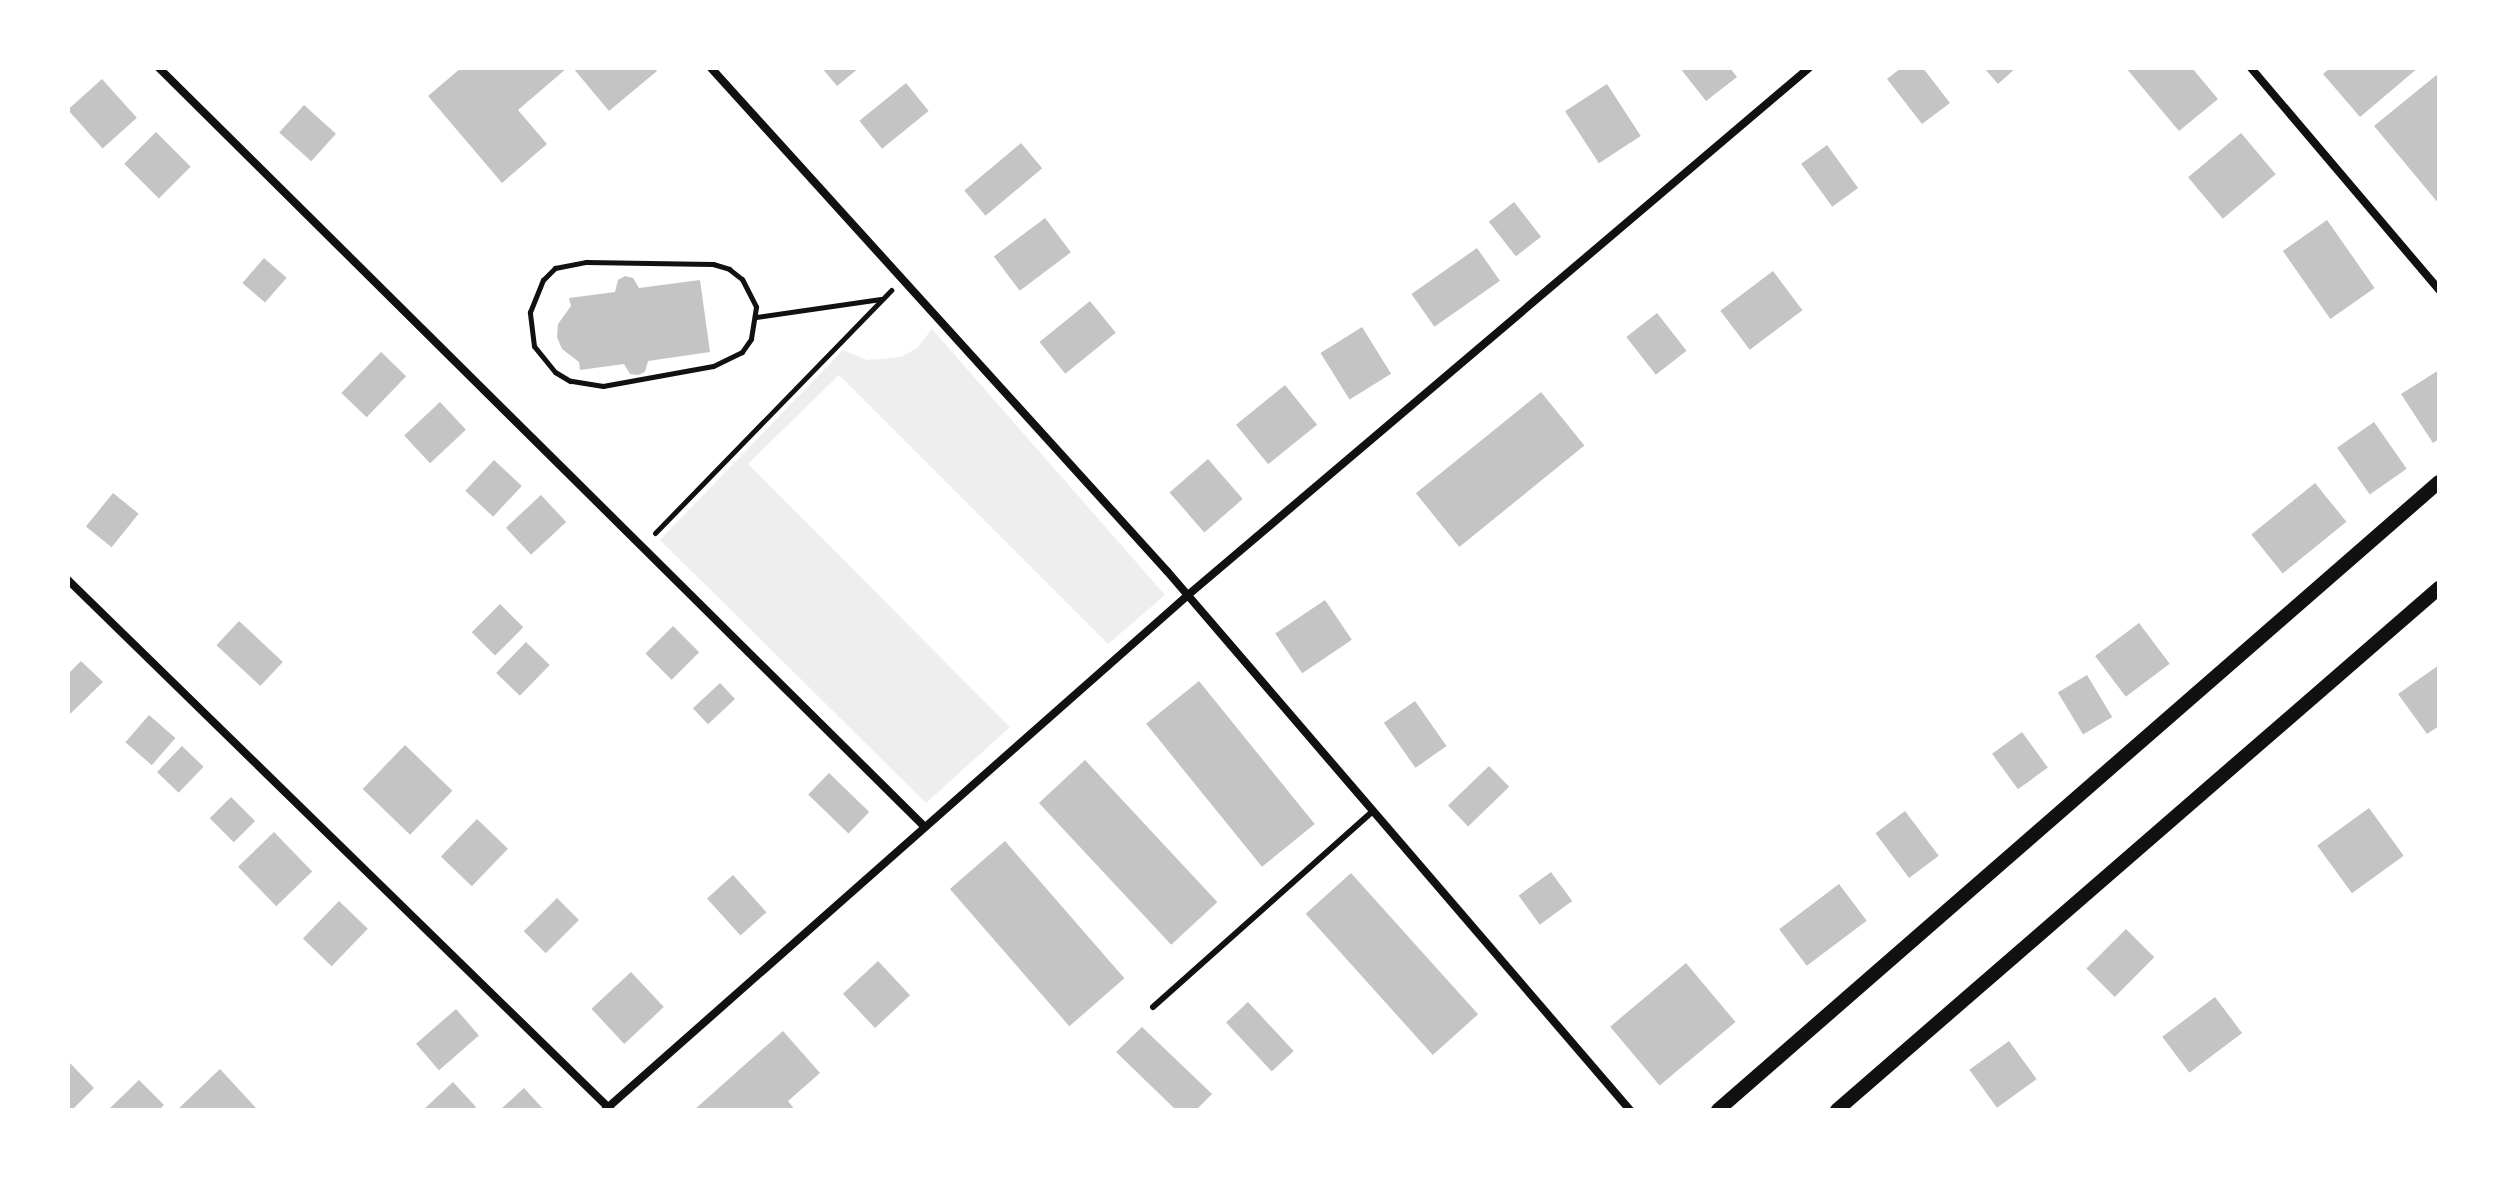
<!DOCTYPE html>
<style>
body{margin:0}
#map{position:relative;width:2507px;height:1178px;overflow:hidden;background:#fff;font-family:Raleway,sans-serif}
div>[style]{position:absolute}
[style*='--x']{left:calc(var(--x)*1px);top:calc(var(--y)*1px);width:calc(var(--w)*1px);rotate:calc(var(--a)*1deg)}
.green>*{inset:0;background:#eee}
.building>*{inset:0;background:#c4c4c4;transform-origin:0 0}
.path>*{height:5px;margin:-2.5px;padding:0 2.5px;transform-origin:2.5px;border-radius:2.5px;background:#111}
.service>*{height:6px;margin:-3px;padding:0 3px;transform-origin:3px;border-radius:3px;background:#111}
.minor>*{height:8px;margin:-4px;padding:0 4px;transform-origin:4px;border-radius:4px;background:#111}
.tertiary>*{height:14px;margin:-7px;padding:0 7px;transform-origin:7px;border-radius:7px;background:#111}
span{translate:-50% -50%;white-space:nowrap;text-align:center;line-height:1.15;-webkit-text-stroke:6px #fff;paint-order:stroke}
.frame{position:absolute;inset:0;border:70px solid #fff;pointer-events:none}
</style>
<div id="map">
<div class="green">
<i style="clip-path:polygon(932px 329px,1165px 595px,1108px 644px,839px 375px,748px 464px,1010px 727px,926px 803px,660px 540px,843px 350px,867px 360px,901px 357px,917px 348px)"></i>
</div>
<div class="building">
<i style="clip-path:polygon(461px 68px,567px 68px,518px 110px,547px 144px,502px 183px,428px 96px)"></i>
<i style="clip-path:polygon(573px 68px,655px 68px,657px 71px,609px 111px)"></i>
<i style="clip-path:polygon(822px 68px,859px 68px,837px 86px)"></i>
<i style="clip-path:polygon(1680px 68px,1730px 68px,1737px 77px,1706px 101px)"></i>
<i style="clip-path:polygon(1901px 68px,1923px 68px,1950px 103px,1922px 124px,1887px 79px)"></i>
<i style="clip-path:polygon(1984px 68px,2016px 68px,1998px 84px)"></i>
<i style="clip-path:polygon(2126px 68px,2192px 68px,2218px 99px,2179px 131px)"></i>
<i style="clip-path:polygon(2330px 68px,2418px 68px,2360px 117px,2323px 74px)"></i>
<i style="clip-path:polygon(2439px 73px,2439px 204px,2374px 126px)"></i>
<i style="left:102px;top:79px;width:52px;height:46px;rotate:48deg"></i>
<i style="left:906px;top:83px;width:36px;height:60px;rotate:51deg"></i>
<i style="left:1607px;top:84px;width:62px;height:50px;rotate:57deg"></i>
<i style="left:304px;top:105px;width:43px;height:37px;rotate:42deg"></i>
<i style="left:156px;top:132px;width:49px;height:45px;rotate:45deg"></i>
<i style="left:2241px;top:133px;width:54px;height:69px;rotate:50deg"></i>
<i style="left:1021px;top:143px;width:33px;height:74px;rotate:50deg"></i>
<i style="left:1827px;top:145px;width:53px;height:32px;rotate:54deg"></i>
<i style="left:1514px;top:202px;width:44px;height:32px;rotate:52deg"></i>
<i style="left:1045px;top:218px;width:43px;height:64px;rotate:53deg"></i>
<i style="left:2327px;top:220px;width:83px;height:54px;rotate:55deg"></i>
<i style="left:1477px;top:248px;width:40px;height:80px;rotate:55deg"></i>
<i style="left:264px;top:258px;width:30px;height:33px;rotate:41deg"></i>
<i style="left:1773px;top:271px;width:49px;height:66px;rotate:53deg"></i>
<i style="clip-path:polygon(625px 276px,633px 278px,639px 288px,700px 280px,710px 352px,648px 361px,645px 372px,638px 375px,630px 374px,624px 364px,580px 370px,579px 362px,562px 349px,557px 337px,558px 324px,571px 306px,569px 298px,615px 292px,618px 280px)"></i>
<i style="left:1090px;top:301px;width:41px;height:65px;rotate:51deg"></i>
<i style="left:1657px;top:313px;width:48px;height:39px;rotate:52deg"></i>
<i style="left:1362px;top:327px;width:55px;height:49px;rotate:58deg"></i>
<i style="left:381px;top:352px;width:35px;height:57px;rotate:44deg"></i>
<i style="clip-path:polygon(2439px 370px,2439px 439px,2433px 443px,2401px 394px)"></i>
<i style="left:1285px;top:385px;width:51px;height:63px;rotate:51deg"></i>
<i style="left:1541px;top:392px;width:69px;height:161px;rotate:51deg"></i>
<i style="left:440px;top:402px;width:38px;height:49px;rotate:47deg"></i>
<i style="left:2374px;top:422px;width:57px;height:45px;rotate:55deg"></i>
<i style="left:1208px;top:459px;width:53px;height:51px;rotate:49deg"></i>
<i style="left:494px;top:460px;width:38px;height:42px;rotate:43deg"></i>
<i style="left:2315px;top:483px;width:50px;height:82px;rotate:51deg"></i>
<i style="left:113px;top:493px;width:33px;height:43px;rotate:39deg"></i>
<i style="left:541px;top:495px;width:37px;height:48px;rotate:47deg"></i>
<i style="left:1325px;top:600px;width:48px;height:60px;rotate:56deg"></i>
<i style="left:500px;top:604px;width:33px;height:40px;rotate:45deg"></i>
<i style="left:239px;top:621px;width:60px;height:33px;rotate:43deg"></i>
<i style="left:2139px;top:623px;width:51px;height:55px;rotate:53deg"></i>
<i style="left:673px;top:626px;width:37px;height:39px;rotate:45deg"></i>
<i style="left:526px;top:642px;width:33px;height:43px;rotate:44deg"></i>
<i style="clip-path:polygon(81px 661px,103px 682px,68px 716px,68px 674px)"></i>
<i style="clip-path:polygon(2439px 665px,2439px 726px,2427px 734px,2398px 694px)"></i>
<i style="left:2087px;top:675px;width:49px;height:34px;rotate:59deg"></i>
<i style="left:1199px;top:681px;width:184px;height:68px;rotate:51deg"></i>
<i style="left:720px;top:683px;width:22px;height:37px;rotate:47deg"></i>
<i style="left:1415px;top:701px;width:55px;height:38px;rotate:55deg"></i>
<i style="left:149px;top:715px;width:35px;height:36px;rotate:41deg"></i>
<i style="left:2022px;top:732px;width:44px;height:37px;rotate:54deg"></i>
<i style="left:405px;top:745px;width:66px;height:61px;rotate:44deg"></i>
<i style="left:182px;top:746px;width:30px;height:36px;rotate:44deg"></i>
<i style="left:1085px;top:760px;width:194px;height:63px;rotate:47deg"></i>
<i style="left:1489px;top:766px;width:29px;height:57px;rotate:46deg"></i>
<i style="left:829px;top:773px;width:56px;height:30px;rotate:44deg"></i>
<i style="left:231px;top:797px;width:34px;height:30px;rotate:45deg"></i>
<i style="left:2369px;top:808px;width:59px;height:64px;rotate:54deg"></i>
<i style="left:1905px;top:811px;width:56px;height:37px;rotate:53deg"></i>
<i style="left:477px;top:819px;width:43px;height:52px;rotate:44deg"></i>
<i style="left:274px;top:832px;width:55px;height:50px;rotate:46deg"></i>
<i style="left:1005px;top:841px;width:182px;height:73px;rotate:49deg"></i>
<i style="left:1551px;top:872px;width:36px;height:40px;rotate:54deg"></i>
<i style="left:1351px;top:873px;width:190px;height:61px;rotate:48deg"></i>
<i style="left:733px;top:875px;width:50px;height:35px;rotate:48deg"></i>
<i style="left:1839px;top:884px;width:46px;height:75px;rotate:53deg"></i>
<i style="left:557px;top:898px;width:31px;height:47px;rotate:45deg"></i>
<i style="left:339px;top:901px;width:40px;height:52px;rotate:44deg"></i>
<i style="left:2126px;top:929px;width:40px;height:56px;rotate:45deg"></i>
<i style="left:878px;top:961px;width:47px;height:48px;rotate:47deg"></i>
<i style="left:1686px;top:963px;width:77px;height:99px;rotate:50deg"></i>
<i style="left:631px;top:972px;width:48px;height:54px;rotate:47deg"></i>
<i style="left:2215px;top:997px;width:45px;height:66px;rotate:53deg"></i>
<i style="left:1248px;top:1002px;width:67px;height:30px;rotate:47deg"></i>
<i style="left:456px;top:1009px;width:35px;height:53px;rotate:49deg"></i>
<i style="clip-path:polygon(1142px 1027px,1212px 1094px,1196px 1110px,1176px 1110px,1116px 1052px)"></i>
<i style="clip-path:polygon(783px 1031px,820px 1073px,788px 1101px,795px 1110px,694px 1110px)"></i>
<i style="left:2009px;top:1041px;width:47px;height:49px;rotate:54deg"></i>
<i style="clip-path:polygon(68px 1061px,94px 1088px,72px 1110px,68px 1109px)"></i>
<i style="clip-path:polygon(220px 1069px,256px 1108px,253px 1110px,177px 1110px)"></i>
<i style="clip-path:polygon(139px 1080px,164px 1105px,159px 1110px,108px 1110px)"></i>
<i style="clip-path:polygon(453px 1082px,476px 1107px,473px 1110px,423px 1110px)"></i>
<i style="clip-path:polygon(524px 1088px,544px 1110px,500px 1110px)"></i>
</div>
<div class="path">
<i style="--x:586;--y:262;--w:127;--a:0.9"></i>
<i style="--x:713;--y:264;--w:17;--a:17"></i>
<i style="--x:729;--y:269;--w:16;--a:38"></i>
<i style="--x:742;--y:279;--w:31;--a:63"></i>
<i style="--x:756;--y:307;--w:32;--a:99"></i>
<i style="--x:751;--y:339;--w:16;--a:125"></i>
<i style="--x:742;--y:352;--w:32;--a:154"></i>
<i style="--x:713;--y:366;--w:112;--a:169.7"></i>
<i style="--x:603;--y:386;--w:33;--a:-171"></i>
<i style="--x:570;--y:381;--w:17;--a:-149"></i>
<i style="--x:555;--y:372;--w:33;--a:-129"></i>
<i style="--x:534;--y:346;--w:34;--a:-97"></i>
<i style="--x:530;--y:312;--w:35;--a:-68"></i>
<i style="--x:543;--y:280;--w:17;--a:-45"></i>
<i style="--x:555;--y:268;--w:32;--a:-11"></i>
<i style="--x:756;--y:317;--w:126;--a:-8.2"></i>
<i style="--x:655;--y:533;--w:339;--a:-45.8"></i>
</div>
<div class="service">
<i style="--x:1153;--y:1007;--w:295;--a:-41.7"></i>
</div>
<div class="minor">
<i style="--x:159;--y:68;--w:1078;--a:44.74"></i>
<i style="--x:711;--y:68;--w:679;--a:47.81"></i>
<i style="--x:1167;--y:571;--w:711;--a:49.34"></i>
<i style="--x:2251;--y:68;--w:291;--a:49.7"></i>
<i style="--x:68;--y:580;--w:759;--a:44.31"></i>
<i style="--x:605;--y:1110;--w:778;--a:-41.46"></i>
<i style="--x:1188;--y:595;--w:814;--a:-40.32"></i>
</div>
<div class="tertiary">
<i style="--x:1718;--y:1110;--w:956;--a:-41.06"></i>
<i style="--x:1837;--y:1110;--w:797;--a:-40.93"></i>
</div>
<div class="frame"></div>
</div>
